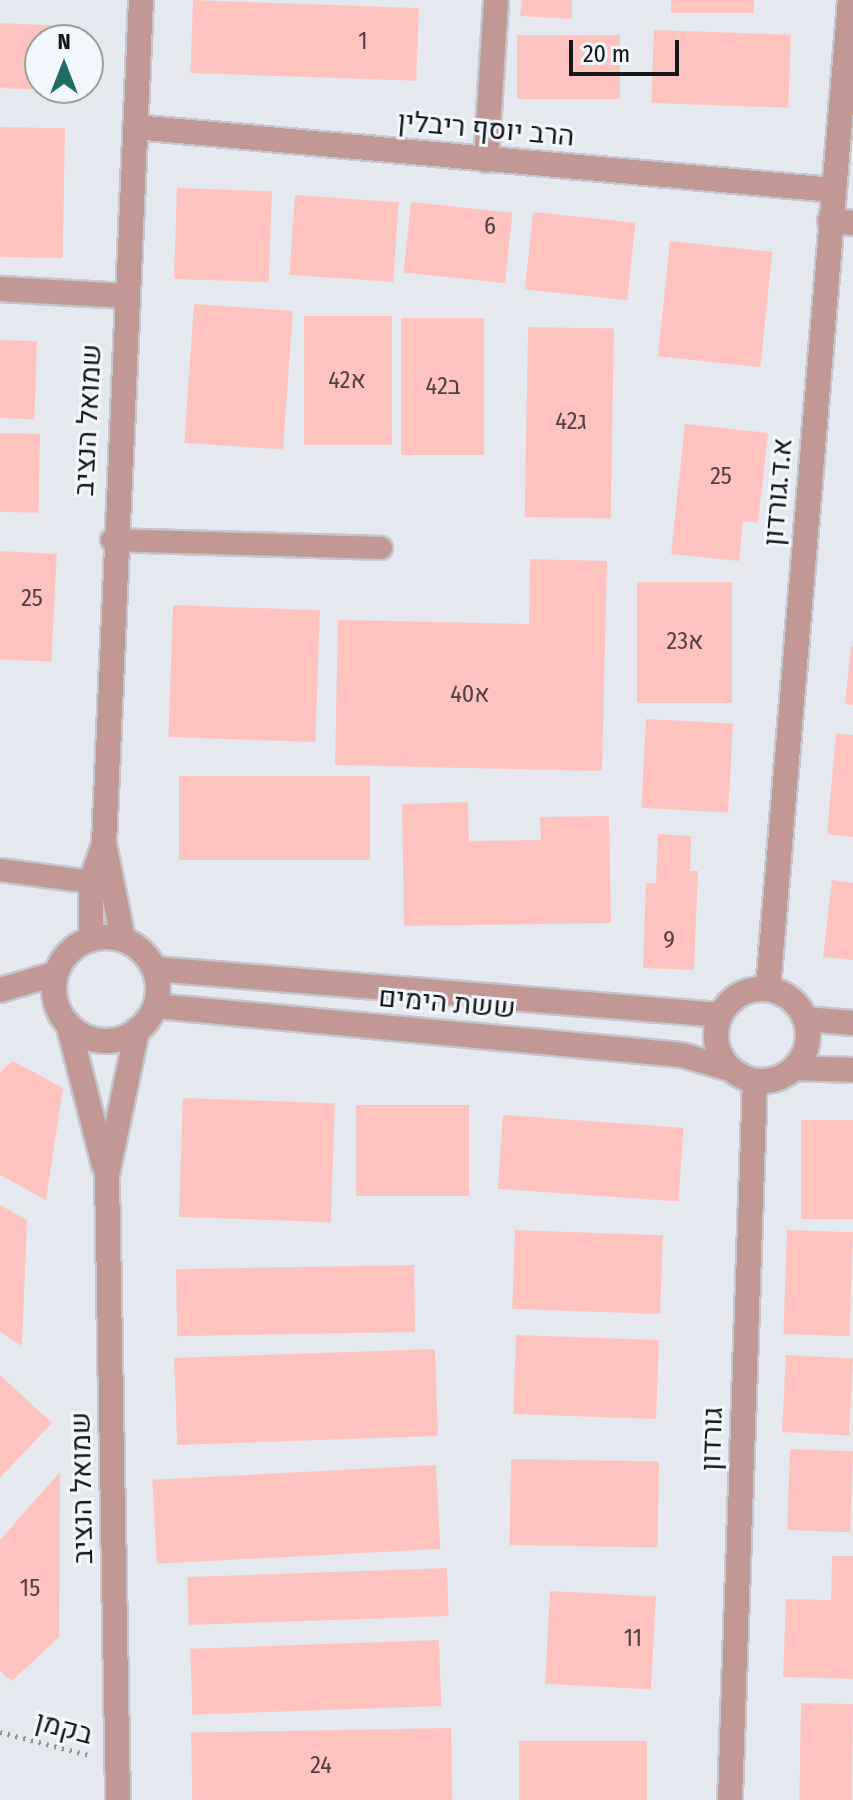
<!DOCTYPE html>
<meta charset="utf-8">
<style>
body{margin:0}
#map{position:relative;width:853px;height:1800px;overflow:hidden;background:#e5e9ef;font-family:"Fira Sans Condensed",Heebo,sans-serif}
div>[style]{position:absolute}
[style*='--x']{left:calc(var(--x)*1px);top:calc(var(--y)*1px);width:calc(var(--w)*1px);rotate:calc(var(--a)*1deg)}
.building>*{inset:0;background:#fec3bf;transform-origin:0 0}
.path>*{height:5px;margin-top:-2.5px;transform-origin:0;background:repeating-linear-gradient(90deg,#8f9196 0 2px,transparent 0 8px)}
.roads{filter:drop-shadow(2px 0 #c4c7cd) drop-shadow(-2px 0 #c4c7cd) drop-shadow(0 2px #c4c7cd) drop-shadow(0 -2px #c4c7cd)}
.service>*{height:22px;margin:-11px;padding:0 11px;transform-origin:11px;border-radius:11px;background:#c29895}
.pedestrian>*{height:24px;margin:-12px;padding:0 12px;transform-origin:12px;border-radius:12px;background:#c29895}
.minor>*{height:24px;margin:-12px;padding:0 12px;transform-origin:12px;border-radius:12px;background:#c29895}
.tertiary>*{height:24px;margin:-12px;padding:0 12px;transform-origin:12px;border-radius:12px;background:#c29895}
.tertiary>.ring{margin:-12px;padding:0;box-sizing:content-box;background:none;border:24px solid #c29895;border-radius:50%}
span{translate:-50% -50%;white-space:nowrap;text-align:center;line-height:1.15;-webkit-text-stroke:6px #f2f7fd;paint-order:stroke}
.number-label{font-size:24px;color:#4f4142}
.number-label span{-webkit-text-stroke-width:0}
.street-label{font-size:28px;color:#151618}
.north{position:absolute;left:24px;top:24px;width:80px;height:80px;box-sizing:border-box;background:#f2f7fd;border:2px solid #9a9da1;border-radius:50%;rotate:0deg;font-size:22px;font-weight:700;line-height:32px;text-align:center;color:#151618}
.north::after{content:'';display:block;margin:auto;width:28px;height:36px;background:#216c66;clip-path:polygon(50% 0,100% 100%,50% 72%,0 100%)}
.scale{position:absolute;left:569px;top:40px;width:110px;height:36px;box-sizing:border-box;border:4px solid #151618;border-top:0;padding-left:10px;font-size:24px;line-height:28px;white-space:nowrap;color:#151618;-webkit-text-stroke:6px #f2f7fd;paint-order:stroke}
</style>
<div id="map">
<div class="building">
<i style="left:193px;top:0;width:226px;height:73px;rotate:2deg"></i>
<i style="clip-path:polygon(522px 0,572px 0,572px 19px,520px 16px)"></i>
<i style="left:671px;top:0;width:83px;height:13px"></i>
<i style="clip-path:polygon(0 23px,64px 26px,64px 40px,40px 40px,40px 90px,0 88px)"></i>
<i style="left:654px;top:30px;width:137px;height:73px;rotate:2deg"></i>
<i style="left:517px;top:35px;width:103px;height:64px"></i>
<i style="left:0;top:127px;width:65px;height:130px;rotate:1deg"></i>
<i style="left:177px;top:188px;width:95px;height:91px;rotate:2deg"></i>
<i style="left:295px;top:195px;width:104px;height:80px;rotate:4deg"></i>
<i style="left:411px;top:202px;width:102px;height:71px;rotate:6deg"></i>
<i style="left:533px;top:212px;width:103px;height:78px;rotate:6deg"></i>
<i style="left:670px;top:241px;width:103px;height:116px;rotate:6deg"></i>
<i style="left:194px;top:304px;width:99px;height:139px;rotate:4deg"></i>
<i style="left:304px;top:316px;width:88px;height:129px"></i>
<i style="left:484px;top:318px;width:137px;height:83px;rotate:90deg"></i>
<i style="left:528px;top:327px;width:86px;height:190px;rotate:1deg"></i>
<i style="left:0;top:340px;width:37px;height:78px;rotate:2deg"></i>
<i style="clip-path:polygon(685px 424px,768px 433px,758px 523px,743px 521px,739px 561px,671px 554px)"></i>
<i style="left:0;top:433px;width:40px;height:79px;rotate:1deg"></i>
<i style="left:0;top:551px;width:57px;height:108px;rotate:3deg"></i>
<i style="clip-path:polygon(530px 559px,607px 561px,602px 771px,335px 765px,338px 620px,529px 624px)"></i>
<i style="left:637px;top:582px;width:95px;height:121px"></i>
<i style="left:173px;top:605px;width:147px;height:132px;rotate:2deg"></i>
<i style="clip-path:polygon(851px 646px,853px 646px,853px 705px,845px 704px)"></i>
<i style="left:646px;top:719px;width:87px;height:89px;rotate:3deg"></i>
<i style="clip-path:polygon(836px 733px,853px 735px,853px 837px,827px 834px)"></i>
<i style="left:179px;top:776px;width:191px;height:84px"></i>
<i style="clip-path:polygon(468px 802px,469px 841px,541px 840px,540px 817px,609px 816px,611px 923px,404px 926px,402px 804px)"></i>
<i style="clip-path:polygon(658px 834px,691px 836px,690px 871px,698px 871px,694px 970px,643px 968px,646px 883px,656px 883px)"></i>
<i style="clip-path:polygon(832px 880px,853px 883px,853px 960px,823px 957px)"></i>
<i style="clip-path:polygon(13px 1061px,63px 1088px,46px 1200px,0 1175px,0 1072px)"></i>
<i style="left:183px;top:1098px;width:152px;height:119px;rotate:2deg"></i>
<i style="left:356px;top:1105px;width:113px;height:91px"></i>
<i style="left:503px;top:1115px;width:181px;height:74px;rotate:4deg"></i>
<i style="left:853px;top:1120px;width:99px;height:52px;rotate:90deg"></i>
<i style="clip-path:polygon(0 1205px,27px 1220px,22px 1346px,0 1332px)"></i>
<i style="left:515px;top:1230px;width:148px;height:79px;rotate:2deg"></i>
<i style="left:787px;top:1230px;width:66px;height:104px;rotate:2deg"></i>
<i style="left:414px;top:1265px;width:67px;height:238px;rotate:89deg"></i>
<i style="left:516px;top:1335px;width:143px;height:79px;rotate:2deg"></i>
<i style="left:435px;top:1349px;width:87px;height:261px;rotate:88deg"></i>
<i style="left:786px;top:1355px;width:67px;height:77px;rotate:3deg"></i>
<i style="clip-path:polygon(0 1375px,52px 1423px,0 1478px)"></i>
<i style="left:790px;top:1449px;width:63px;height:81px;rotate:2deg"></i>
<i style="left:511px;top:1459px;width:148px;height:86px;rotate:1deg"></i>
<i style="left:436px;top:1465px;width:84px;height:284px;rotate:87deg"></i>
<i style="clip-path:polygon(60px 1472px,59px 1637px,12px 1681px,0 1671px,0 1540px)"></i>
<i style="clip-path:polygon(832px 1556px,853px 1556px,853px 1679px,783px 1677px,786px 1599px,831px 1600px)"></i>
<i style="left:447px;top:1568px;width:48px;height:260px;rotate:88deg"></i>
<i style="left:550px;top:1591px;width:106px;height:93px;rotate:3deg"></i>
<i style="left:439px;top:1640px;width:66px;height:249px;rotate:88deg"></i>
<i style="left:801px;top:1703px;width:52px;height:97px;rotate:1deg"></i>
<i style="left:451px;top:1728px;width:72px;height:260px;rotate:89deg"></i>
<i style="left:647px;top:1741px;width:59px;height:128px;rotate:90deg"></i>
</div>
<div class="path">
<i style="--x:0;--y:1732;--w:91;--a:14.6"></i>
</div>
<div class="roads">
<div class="service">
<i style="--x:112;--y:540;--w:269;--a:1.7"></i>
<i style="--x:0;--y:870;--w:92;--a:7.5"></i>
</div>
<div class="pedestrian">
<i style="--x:830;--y:221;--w:23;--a:5"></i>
</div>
<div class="minor">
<i style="--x:135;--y:127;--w:701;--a:5.16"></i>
<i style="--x:486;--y:160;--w:160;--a:-86.4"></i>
<i style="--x:0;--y:289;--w:124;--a:3.2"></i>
<i style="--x:768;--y:989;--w:992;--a:-85.26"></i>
<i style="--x:0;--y:990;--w:57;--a:-16.2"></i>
<i style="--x:69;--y:1027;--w:142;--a:75.8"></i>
<i style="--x:118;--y:1800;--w:625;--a:-91.01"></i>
<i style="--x:107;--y:1175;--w:148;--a:-78.3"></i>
<i style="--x:730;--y:1800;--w:719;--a:-88.01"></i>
</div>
<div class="tertiary">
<i style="--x:104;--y:844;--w:97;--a:78.7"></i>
<i class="ring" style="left:54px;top:937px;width:80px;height:80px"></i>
<i style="--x:91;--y:938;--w:56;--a:-90"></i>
<i style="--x:91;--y:882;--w:40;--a:-71.1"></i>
<i style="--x:104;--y:844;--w:845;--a:-87.49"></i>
<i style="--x:155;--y:969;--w:567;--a:4.65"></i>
<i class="ring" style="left:716px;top:989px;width:68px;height:68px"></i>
<i style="--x:156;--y:1006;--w:528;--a:5.32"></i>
<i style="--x:682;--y:1055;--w:50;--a:16.3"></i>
<i style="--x:805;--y:1019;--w:48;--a:4.8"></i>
<i style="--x:794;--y:1068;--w:59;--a:1.9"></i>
</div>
</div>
<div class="number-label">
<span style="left:363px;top:42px">1</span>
<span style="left:490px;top:227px">6</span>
<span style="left:347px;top:381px">42א</span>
<span style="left:443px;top:387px">42ב</span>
<span style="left:571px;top:422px">42ג</span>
<span style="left:721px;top:477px">25</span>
<span style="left:32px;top:599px">25</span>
<span style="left:685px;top:642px">23א</span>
<span style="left:470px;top:695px">40א</span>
<span style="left:669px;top:941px">9</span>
<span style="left:30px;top:1589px">15</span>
<span style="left:633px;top:1639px">11</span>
<span style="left:321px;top:1766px">24</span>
</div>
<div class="street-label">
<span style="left:486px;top:129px;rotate:5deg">הרב יוסף ריבלין</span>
<span style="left:88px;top:420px;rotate:-87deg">שמואל הנציב</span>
<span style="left:778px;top:492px;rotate:-85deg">א.ד.גורדון</span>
<span style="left:447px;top:1003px;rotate:5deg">ששת הימים</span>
<span style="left:712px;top:1439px;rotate:-88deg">גורדון</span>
<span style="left:82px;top:1488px;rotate:-91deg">שמואל הנציב</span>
<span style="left:64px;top:1728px;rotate:15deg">בקמן</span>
</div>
<div class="north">N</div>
<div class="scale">20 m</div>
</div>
